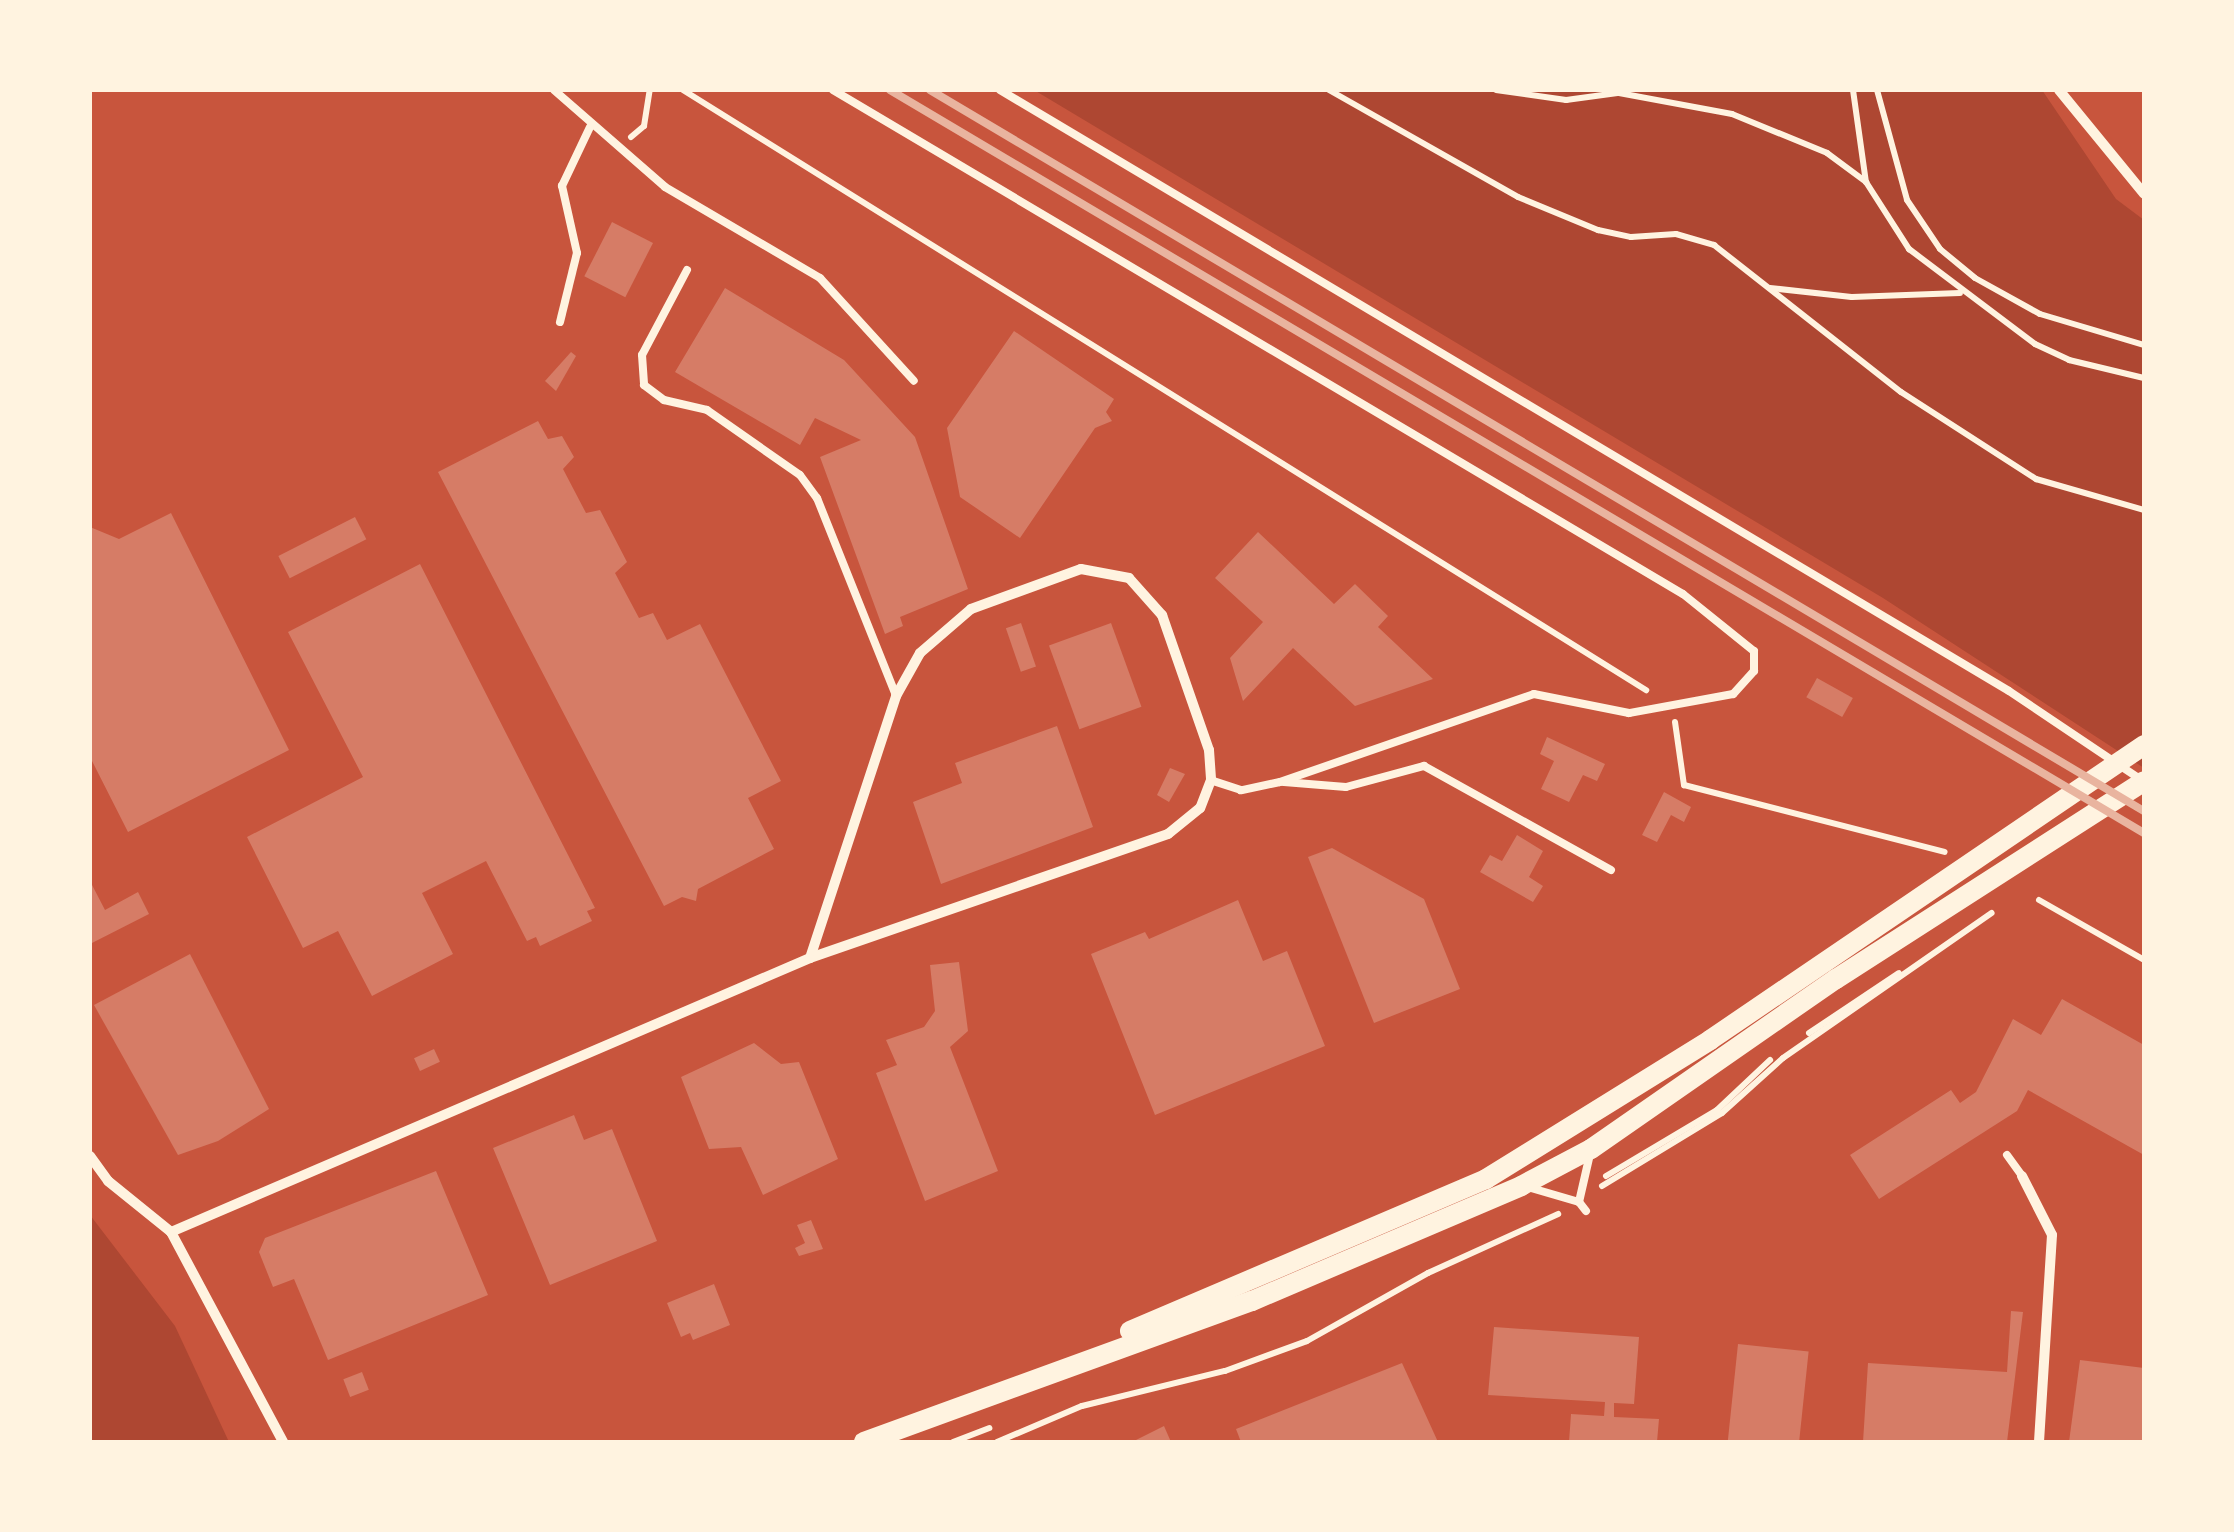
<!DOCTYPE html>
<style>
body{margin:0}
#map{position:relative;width:2234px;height:1532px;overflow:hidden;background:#c8553d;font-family:"Archivo Narrow",sans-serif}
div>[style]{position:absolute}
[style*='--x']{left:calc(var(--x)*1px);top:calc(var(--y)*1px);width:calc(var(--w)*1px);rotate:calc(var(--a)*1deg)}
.green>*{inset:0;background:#ae4732}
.building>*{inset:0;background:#d67c66;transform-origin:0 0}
.path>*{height:6px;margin:-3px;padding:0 3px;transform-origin:3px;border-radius:3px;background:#fff3e0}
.service>*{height:8px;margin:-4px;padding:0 4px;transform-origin:4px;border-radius:4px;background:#fff3e0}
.minor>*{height:10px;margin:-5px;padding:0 5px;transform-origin:5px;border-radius:5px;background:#fff3e0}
.secondary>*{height:20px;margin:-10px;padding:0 10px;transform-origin:10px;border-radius:10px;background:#fff3e0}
.rail>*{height:8px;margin:-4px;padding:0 4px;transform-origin:4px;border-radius:4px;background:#e9b49f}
span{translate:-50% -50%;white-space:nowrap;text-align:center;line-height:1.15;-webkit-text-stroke:10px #fff3e0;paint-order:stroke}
.frame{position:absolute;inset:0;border:92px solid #fff3e0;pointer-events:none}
</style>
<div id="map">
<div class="green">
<i style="clip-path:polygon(1034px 90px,2042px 90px,2116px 199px,2144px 220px,2144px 768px,1883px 598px)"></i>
<i style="clip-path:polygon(90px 1215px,175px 1326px,229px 1442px,90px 1442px)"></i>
</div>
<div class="building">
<i style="left:612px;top:222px;width:46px;height:61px;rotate:27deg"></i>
<i style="clip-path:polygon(725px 288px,844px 360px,915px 437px,968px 589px,900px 617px,903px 626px,885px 634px,820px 457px,861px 440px,815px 418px,800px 445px,675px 372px)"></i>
<i style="clip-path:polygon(1014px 331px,1114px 399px,1106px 412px,1112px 421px,1095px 428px,1020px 538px,960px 497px,947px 428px)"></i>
<i style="clip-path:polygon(571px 352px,576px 356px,556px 391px,545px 381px)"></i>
<i style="clip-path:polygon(538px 421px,548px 439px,562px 436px,574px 457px,563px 469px,586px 513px,600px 510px,627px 562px,615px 573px,639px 618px,653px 613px,667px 640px,700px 624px,781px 781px,748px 798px,774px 849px,698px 889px,696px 901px,682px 897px,664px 906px,438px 472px)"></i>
<i style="clip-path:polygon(171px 513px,289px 750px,128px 832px,90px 757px,90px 527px,119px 539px)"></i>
<i style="left:355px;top:517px;width:25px;height:86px;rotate:63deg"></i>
<i style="clip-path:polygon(1258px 532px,1334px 604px,1355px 584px,1388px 616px,1378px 627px,1433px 679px,1355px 706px,1293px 648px,1243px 701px,1230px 658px,1263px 622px,1215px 578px)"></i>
<i style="clip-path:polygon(420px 564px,595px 908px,587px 911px,592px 921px,540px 946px,536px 937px,527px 941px,486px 861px,422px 893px,453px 954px,372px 996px,338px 931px,303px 948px,247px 837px,363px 777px,288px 632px)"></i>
<i style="left:1021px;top:623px;width:46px;height:16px;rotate:71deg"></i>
<i style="left:1111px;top:623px;width:89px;height:66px;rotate:70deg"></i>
<i style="left:1817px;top:678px;width:41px;height:22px;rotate:29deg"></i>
<i style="clip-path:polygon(1057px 726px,1093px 827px,941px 884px,913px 802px,962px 783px,955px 763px)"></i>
<i style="clip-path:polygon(1547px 737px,1605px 764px,1597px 781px,1583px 775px,1569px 802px,1541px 789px,1554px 761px,1540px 754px)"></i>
<i style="clip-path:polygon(1170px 768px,1185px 774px,1169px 802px,1157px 795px)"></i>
<i style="clip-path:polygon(1664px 792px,1691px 807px,1684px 822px,1671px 815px,1657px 842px,1642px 835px)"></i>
<i style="clip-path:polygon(1517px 835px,1543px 851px,1529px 877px,1543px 886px,1533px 902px,1480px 872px,1490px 855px,1502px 861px)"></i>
<i style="clip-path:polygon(1332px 848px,1424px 899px,1460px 989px,1374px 1023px,1308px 857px)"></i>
<i style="clip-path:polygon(90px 881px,105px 910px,138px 892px,149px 914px,90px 944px)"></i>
<i style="clip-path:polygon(1238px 900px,1263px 961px,1287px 951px,1325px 1046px,1155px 1115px,1091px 954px,1145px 932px,1149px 939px)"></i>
<i style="clip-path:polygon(190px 954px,269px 1109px,218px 1141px,178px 1155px,94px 1005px)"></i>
<i style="clip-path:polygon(959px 962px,968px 1031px,950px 1047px,998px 1171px,925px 1201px,876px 1073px,897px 1065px,886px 1040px,924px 1027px,935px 1011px,930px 965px)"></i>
<i style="clip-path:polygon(2062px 999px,2144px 1045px,2144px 1155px,2028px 1090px,2017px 1111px,1879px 1199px,1850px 1155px,1951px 1090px,1960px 1103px,1976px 1092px,2013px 1019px,2041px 1035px)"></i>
<i style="clip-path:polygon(754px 1043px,781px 1064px,799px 1062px,838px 1159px,763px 1195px,741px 1147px,709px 1149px,681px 1077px)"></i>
<i style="left:434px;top:1049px;width:14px;height:22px;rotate:65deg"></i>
<i style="clip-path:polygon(574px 1115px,584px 1140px,612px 1129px,657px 1241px,550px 1285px,493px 1148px)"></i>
<i style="clip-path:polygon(436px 1171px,488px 1295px,328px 1360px,294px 1279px,273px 1287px,259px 1252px,265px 1238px)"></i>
<i style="clip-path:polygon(811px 1220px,823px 1249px,799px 1256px,795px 1248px,805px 1243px,797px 1225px)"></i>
<i style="clip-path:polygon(714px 1284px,730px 1325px,693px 1340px,690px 1333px,681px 1337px,667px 1303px)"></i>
<i style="clip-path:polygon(2011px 1311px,2023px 1312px,2007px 1442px,1863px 1442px,1868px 1363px,2007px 1372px)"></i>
<i style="clip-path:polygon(1494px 1327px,1639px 1337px,1634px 1404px,1614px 1403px,1614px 1417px,1659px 1419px,1657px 1442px,1569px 1442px,1571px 1414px,1604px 1416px,1605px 1402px,1488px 1395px)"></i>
<i style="left:1738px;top:1344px;width:71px;height:98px;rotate:6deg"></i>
<i style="clip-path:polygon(2080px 1360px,2144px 1368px,2144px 1442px,2069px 1442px)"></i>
<i style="clip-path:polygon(1402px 1363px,1438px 1442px,1241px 1442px,1236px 1429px)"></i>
<i style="left:362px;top:1372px;width:19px;height:20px;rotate:69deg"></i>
<i style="clip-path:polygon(1164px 1426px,1171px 1442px,1132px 1442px)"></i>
</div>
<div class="path">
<i style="--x:683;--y:90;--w:1135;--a:31.93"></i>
<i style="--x:1329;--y:90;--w:217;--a:29.5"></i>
<i style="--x:1518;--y:197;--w:87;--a:22.4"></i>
<i style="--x:1598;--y:230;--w:34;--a:12"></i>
<i style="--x:1631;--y:237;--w:45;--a:-3.8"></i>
<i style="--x:1676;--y:234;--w:40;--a:16"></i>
<i style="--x:1714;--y:245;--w:238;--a:38.2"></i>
<i style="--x:1901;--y:392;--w:161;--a:32.8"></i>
<i style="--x:2036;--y:479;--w:112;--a:16"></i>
<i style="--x:1496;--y:90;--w:71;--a:8.1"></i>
<i style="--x:1566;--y:100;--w:52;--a:-7.7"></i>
<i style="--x:1853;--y:90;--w:93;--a:82"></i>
<i style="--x:1866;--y:182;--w:80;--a:57.3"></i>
<i style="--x:1909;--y:249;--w:158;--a:37"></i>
<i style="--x:2035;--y:344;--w:38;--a:25"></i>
<i style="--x:2069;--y:360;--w:77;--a:13.5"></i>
<i style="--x:1877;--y:90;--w:114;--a:74.7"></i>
<i style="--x:1907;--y:200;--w:59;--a:56"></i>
<i style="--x:1940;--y:249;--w:45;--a:39.6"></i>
<i style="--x:1975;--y:278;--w:74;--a:29"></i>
<i style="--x:2040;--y:314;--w:109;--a:16.6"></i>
<i style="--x:1619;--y:93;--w:115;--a:10.5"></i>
<i style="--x:1732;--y:114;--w:103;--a:22.3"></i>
<i style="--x:1827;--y:153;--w:49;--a:36.6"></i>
<i style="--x:631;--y:137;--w:17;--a:-40"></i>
<i style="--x:644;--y:126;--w:36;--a:-81"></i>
<i style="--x:1770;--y:288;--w:82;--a:6.3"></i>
<i style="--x:1852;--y:297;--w:108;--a:-2.1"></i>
<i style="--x:1675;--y:722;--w:64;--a:81.9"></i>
<i style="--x:1684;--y:785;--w:269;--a:14.4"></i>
<i style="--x:2039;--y:900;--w:121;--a:29.7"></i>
<i style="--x:1809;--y:1033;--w:108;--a:-33.7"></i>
<i style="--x:1606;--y:1176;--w:129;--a:-30.7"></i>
<i style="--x:1717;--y:1110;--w:73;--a:-43.3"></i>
<i style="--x:1602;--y:1186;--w:140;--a:-31.3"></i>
<i style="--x:1722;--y:1113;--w:82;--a:-42"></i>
<i style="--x:1783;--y:1058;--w:254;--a:-34.8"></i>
<i style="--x:953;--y:1442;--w:39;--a:-21"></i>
<i style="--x:997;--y:1442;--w:92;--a:-23"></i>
<i style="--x:1082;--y:1406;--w:147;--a:-13.8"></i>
<i style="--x:1225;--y:1371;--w:87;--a:-20.1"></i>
<i style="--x:1307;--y:1341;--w:139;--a:-29.3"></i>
<i style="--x:1428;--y:1273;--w:143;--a:-24.4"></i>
</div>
<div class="service">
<i style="--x:554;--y:90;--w:147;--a:41.1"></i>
<i style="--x:665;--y:187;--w:180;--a:30.4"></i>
<i style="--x:820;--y:278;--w:139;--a:47.6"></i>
<i style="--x:833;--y:90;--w:988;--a:30.67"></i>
<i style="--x:1683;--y:594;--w:91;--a:38.8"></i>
<i style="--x:1754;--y:651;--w:20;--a:90"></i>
<i style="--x:1754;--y:671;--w:31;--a:132"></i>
<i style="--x:1733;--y:694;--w:106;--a:169.6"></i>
<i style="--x:1629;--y:713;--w:97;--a:-168.7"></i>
<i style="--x:1534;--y:694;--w:269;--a:160.9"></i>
<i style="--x:1280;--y:782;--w:40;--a:168"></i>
<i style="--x:1241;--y:790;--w:32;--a:-162"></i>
<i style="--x:1000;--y:90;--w:1174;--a:30.78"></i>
<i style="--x:2009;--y:691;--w:161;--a:33.9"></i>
<i style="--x:687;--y:270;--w:96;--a:117.9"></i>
<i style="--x:642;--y:355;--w:30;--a:86"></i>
<i style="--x:644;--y:385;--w:25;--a:37"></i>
<i style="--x:664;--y:400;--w:44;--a:13.1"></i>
<i style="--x:707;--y:410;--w:113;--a:35"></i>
<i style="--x:800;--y:475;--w:29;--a:54"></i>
<i style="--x:817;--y:498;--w:213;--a:68.2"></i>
<i style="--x:560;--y:322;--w:71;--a:-76.2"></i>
<i style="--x:577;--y:253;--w:69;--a:-102.6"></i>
<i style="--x:562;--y:186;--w:65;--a:-64.6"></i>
<i style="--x:1284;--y:782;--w:62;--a:4.6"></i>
<i style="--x:1346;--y:787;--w:81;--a:-15.1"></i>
<i style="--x:1424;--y:766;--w:214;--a:29.1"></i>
<i style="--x:2007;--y:1155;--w:26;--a:54"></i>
<i style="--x:1531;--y:1188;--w:50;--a:16.3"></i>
<i style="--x:1586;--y:1211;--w:11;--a:-128"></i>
<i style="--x:1579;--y:1202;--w:49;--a:-77.1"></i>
</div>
<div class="minor">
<i style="--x:2059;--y:90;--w:134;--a:50.7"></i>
<i style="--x:1081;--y:569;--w:49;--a:10.6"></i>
<i style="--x:1129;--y:578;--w:50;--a:48.3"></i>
<i style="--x:1162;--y:615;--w:143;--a:70.8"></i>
<i style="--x:1209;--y:750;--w:30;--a:86"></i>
<i style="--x:1211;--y:780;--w:30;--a:111"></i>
<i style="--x:1200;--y:808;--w:41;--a:140.9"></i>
<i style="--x:1168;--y:834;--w:379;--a:160.9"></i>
<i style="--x:810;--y:958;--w:276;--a:-71.8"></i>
<i style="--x:896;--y:696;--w:49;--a:-60.8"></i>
<i style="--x:920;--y:653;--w:67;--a:-40.8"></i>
<i style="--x:971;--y:609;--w:117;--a:-20"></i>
<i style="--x:90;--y:1156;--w:31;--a:54"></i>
<i style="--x:108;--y:1181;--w:81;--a:39"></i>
<i style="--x:171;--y:1232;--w:238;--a:61.9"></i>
<i style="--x:2022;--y:1176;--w:66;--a:63"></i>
<i style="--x:2052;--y:1235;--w:207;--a:93.6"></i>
<i style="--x:171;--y:1232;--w:695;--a:-23.21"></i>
</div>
<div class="secondary">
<i style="--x:1130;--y:1331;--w:387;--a:-23.1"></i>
<i style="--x:1486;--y:1179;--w:264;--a:-31.8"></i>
<i style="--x:1710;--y:1040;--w:525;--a:-34.2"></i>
<i style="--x:864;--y:1442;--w:413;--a:-20"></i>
<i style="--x:1252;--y:1301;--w:293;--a:-23.1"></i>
<i style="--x:1521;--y:1186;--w:79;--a:-27.9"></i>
<i style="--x:1591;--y:1149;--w:298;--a:-34.8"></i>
<i style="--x:1836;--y:979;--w:366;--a:-32.7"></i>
</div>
<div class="rail">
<i style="--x:890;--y:90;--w:1458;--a:30.65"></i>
<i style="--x:930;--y:90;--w:1412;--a:30.71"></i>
</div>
<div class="frame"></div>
</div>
